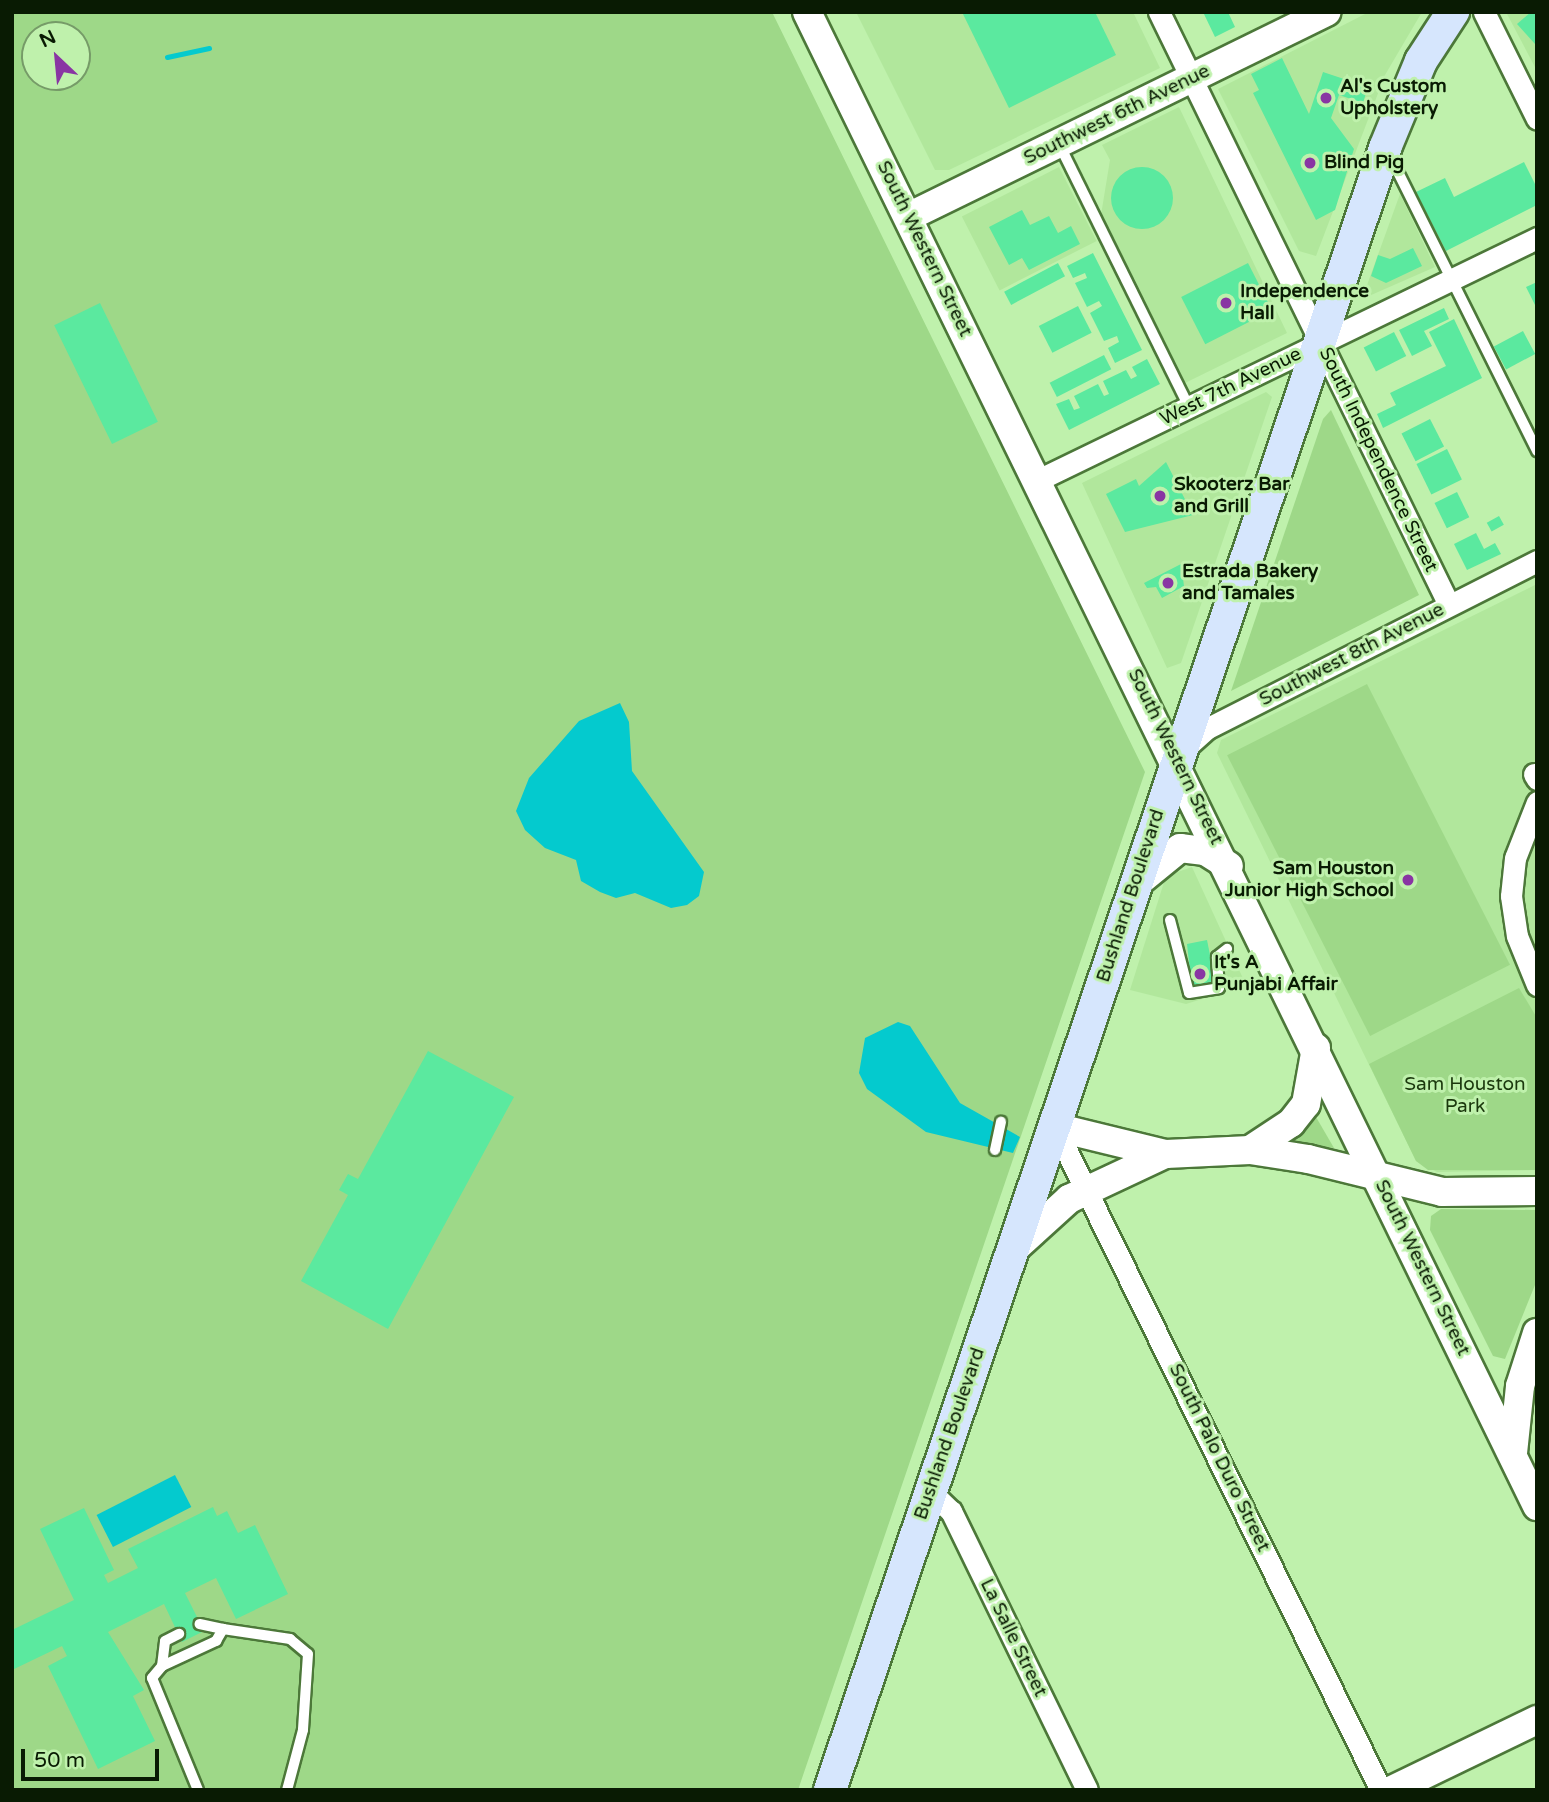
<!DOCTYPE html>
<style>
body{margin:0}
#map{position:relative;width:1549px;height:1802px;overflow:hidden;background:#bff1ac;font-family:"Varela Round",sans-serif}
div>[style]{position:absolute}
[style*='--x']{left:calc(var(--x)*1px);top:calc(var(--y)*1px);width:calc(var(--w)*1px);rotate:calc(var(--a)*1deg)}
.built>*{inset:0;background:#b1e79c;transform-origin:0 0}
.green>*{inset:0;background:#9ed888;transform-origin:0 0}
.water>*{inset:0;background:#04cace;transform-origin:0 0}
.stream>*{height:5px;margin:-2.5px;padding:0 2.5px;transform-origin:2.5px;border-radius:2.5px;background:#04cace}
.building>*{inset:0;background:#5be99f;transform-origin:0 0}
.round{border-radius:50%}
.roads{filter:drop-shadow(2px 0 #4c7839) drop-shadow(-2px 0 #4c7839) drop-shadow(0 2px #4c7839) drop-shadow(0 -2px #4c7839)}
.lane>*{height:10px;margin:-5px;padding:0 5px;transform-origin:5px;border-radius:5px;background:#fff}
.street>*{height:21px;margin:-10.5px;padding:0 10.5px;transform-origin:10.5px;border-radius:10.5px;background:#fff}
.secondary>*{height:28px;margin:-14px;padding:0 14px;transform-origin:14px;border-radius:14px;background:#fff}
.primary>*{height:32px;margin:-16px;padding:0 16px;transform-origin:16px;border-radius:16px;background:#d6e6fd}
.dots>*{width:19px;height:19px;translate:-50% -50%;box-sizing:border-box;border:4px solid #bff1ac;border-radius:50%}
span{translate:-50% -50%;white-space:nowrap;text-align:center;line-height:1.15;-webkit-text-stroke:6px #bff1ac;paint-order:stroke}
.poi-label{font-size:19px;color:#091b03;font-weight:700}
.left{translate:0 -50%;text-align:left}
.right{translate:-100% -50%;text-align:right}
.street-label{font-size:19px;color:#091b03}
.park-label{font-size:19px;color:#1b380d}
.frame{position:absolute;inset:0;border:14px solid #091b03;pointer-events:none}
.north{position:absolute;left:21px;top:21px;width:70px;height:70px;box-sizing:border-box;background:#bff1ac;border:2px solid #769b68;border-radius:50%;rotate:334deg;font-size:19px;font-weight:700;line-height:28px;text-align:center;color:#091b03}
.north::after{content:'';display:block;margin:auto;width:24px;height:32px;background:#8935a3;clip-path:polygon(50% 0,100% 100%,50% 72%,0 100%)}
.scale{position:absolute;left:21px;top:1749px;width:138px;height:32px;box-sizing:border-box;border:4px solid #091b03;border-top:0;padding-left:9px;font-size:21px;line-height:24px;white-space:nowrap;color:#091b03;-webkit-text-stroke:5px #bff1ac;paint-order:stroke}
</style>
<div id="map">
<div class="built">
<i style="clip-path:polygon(856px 12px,1133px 12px,1160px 68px,949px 170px,935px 170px)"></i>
<i style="clip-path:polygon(1369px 12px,1422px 12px,1385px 75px,1316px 256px,1299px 251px,1218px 89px)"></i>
<i style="clip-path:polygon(1506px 12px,1537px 12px,1537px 71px)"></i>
<i style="clip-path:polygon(1179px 107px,1287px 333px,1185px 383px,1101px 215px,1110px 160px,1102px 145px)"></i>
<i style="left:1059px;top:167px;width:83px;height:109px;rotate:63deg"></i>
<i style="clip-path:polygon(1400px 194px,1435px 267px,1362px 299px)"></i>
<i style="clip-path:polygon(1266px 392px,1272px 397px,1181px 663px,1167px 668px,1082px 483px)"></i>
<i style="clip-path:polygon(1537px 584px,1537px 1170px,1437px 1172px,1416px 1161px,1217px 753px,1221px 740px)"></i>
<i style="clip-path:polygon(1192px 867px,1246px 985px,1186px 1004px,1130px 990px,1166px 876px)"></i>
</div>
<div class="green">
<i style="clip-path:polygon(evenodd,12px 12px,772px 12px,1145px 772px,798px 1790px,12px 1790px,12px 12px,35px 35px,77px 35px,77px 77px,35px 77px,35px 35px)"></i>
<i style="clip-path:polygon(1331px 410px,1419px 595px,1231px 691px,1323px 419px)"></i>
<i style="left:1367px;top:684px;width:315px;height:157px;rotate:63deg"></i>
<i style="clip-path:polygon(1519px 988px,1537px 1018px,1537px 1170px,1428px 1170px,1416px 1161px,1369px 1064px)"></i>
<i style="clip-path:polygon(1316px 1117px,1334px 1148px,1289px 1143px,1289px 1141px)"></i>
<i style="clip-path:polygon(1441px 1209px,1537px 1210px,1537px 1280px,1505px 1359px,1493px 1356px,1430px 1230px,1431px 1216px)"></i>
</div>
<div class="water">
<i style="clip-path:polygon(620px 703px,629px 722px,632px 771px,704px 872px,699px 896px,687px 905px,671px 908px,635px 893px,616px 898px,600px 892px,581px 881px,576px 860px,545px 848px,525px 830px,516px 811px,529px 778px,579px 721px)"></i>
<i style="clip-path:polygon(898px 1022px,910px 1026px,960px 1103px,1020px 1137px,1013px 1153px,926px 1132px,867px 1089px,859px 1073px,865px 1038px)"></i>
<i style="left:175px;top:1475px;width:36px;height:88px;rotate:63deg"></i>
</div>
<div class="stream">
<i style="--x:167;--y:57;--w:43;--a:-12.1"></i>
</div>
<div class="building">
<i style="clip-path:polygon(962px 12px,1095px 12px,1116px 55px,1009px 108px)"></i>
<i style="clip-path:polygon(1203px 12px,1228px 12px,1235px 27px,1215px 37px)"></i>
<i style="clip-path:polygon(1531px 12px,1537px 12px,1535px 44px,1517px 24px)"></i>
<i style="clip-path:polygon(1282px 58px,1309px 114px,1323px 72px,1368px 87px,1363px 103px,1339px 95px,1331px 118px,1354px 149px,1335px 210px,1316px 220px,1253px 93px,1259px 90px,1251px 74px)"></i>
<i style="clip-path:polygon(1524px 162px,1537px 188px,1537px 205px,1446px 251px,1416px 192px,1445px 178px,1454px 197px)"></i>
<i class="round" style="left:1111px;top:167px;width:62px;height:62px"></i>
<i style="clip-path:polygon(1022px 210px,1030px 225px,1049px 216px,1058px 233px,1071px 226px,1080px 244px,1029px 270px,1022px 258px,1009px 265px,989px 227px)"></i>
<i style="clip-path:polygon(1413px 248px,1422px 266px,1386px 283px,1371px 276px,1378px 255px,1390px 259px)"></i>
<i style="clip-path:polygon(1093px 253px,1142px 350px,1115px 363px,1108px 348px,1119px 342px,1117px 336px,1104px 341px,1090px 313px,1102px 306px,1099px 301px,1087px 307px,1075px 283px,1087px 278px,1085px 273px,1073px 278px,1067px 266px)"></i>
<i style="left:1058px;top:263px;width:15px;height:61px;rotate:62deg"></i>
<i style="left:1248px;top:263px;width:53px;height:75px;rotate:63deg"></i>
<i style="clip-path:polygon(1537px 282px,1537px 309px,1526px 287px)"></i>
<i style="left:100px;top:303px;width:132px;height:51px;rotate:64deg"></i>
<i style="left:1078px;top:306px;width:30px;height:44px;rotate:63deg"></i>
<i style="clip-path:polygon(1444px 308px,1449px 319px,1424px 331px,1432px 346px,1412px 356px,1399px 330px)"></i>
<i style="clip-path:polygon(1454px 319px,1482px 378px,1383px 428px,1377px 414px,1396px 405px,1390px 393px,1446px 366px,1429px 332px)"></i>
<i style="left:1523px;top:331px;width:26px;height:33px;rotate:62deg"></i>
<i style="left:1394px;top:332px;width:27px;height:34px;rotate:63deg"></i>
<i style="left:1104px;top:355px;width:16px;height:61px;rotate:63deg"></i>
<i style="clip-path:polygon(1147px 359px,1160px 384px,1069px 430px,1056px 404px,1069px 399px,1074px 410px,1080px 408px,1074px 396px,1098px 384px,1104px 396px,1109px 394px,1103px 381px,1126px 370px,1131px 379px,1137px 376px,1132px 367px)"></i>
<i style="left:1430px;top:419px;width:31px;height:32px;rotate:63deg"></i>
<i style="left:1447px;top:449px;width:34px;height:34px;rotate:64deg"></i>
<i style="clip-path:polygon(1166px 462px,1193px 515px,1125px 532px,1106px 494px,1136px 479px,1139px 486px)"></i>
<i style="left:1457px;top:492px;width:28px;height:25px;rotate:64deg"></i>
<i style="left:1499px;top:516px;width:10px;height:14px;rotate:61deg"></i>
<i style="clip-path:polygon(1476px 533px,1484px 549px,1495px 543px,1501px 554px,1467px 570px,1454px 544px)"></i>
<i style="clip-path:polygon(1181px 564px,1184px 586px,1162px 598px,1156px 587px,1147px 588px,1144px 583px)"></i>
<i style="clip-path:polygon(1207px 940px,1216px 985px,1192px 989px,1187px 944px)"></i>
<i style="clip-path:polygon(428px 1051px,514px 1097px,388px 1329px,301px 1281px,348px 1195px,339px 1190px,348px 1174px,358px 1179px)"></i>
<i style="clip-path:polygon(213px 1507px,217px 1516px,227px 1511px,238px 1533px,255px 1525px,288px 1594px,236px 1619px,216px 1578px,185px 1593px,204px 1631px,182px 1642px,164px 1604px,108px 1632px,144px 1690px,133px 1696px,155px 1741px,98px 1769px,48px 1666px,67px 1656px,62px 1646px,12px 1670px,12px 1630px,74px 1600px,40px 1529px,84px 1508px,114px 1570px,104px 1575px,108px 1583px,138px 1568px,128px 1549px)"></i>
</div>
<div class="roads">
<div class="lane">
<i style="--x:1060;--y:146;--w:291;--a:63.7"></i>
<i style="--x:1390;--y:156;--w:330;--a:63.5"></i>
<i style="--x:1170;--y:920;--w:75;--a:75.4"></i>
<i style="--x:1189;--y:993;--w:30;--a:-9"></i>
<i style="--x:1219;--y:988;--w:31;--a:-94"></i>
<i style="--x:1217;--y:957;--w:13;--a:-39"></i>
<i style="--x:995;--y:1150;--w:29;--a:-78"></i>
<i style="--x:223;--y:1629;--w:68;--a:8.5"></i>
<i style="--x:290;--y:1639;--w:23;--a:40"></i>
<i style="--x:308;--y:1654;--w:76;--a:93.8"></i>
<i style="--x:303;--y:1730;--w:62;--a:104.9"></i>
<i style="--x:162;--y:1666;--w:25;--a:-83"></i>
<i style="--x:165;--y:1641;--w:16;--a:-27"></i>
<i style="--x:198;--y:1790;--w:121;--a:-112.3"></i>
<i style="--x:152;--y:1678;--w:16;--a:-50"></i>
<i style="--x:162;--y:1666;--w:60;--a:-24.8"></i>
<i style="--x:216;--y:1641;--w:14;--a:-60"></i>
<i style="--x:223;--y:1629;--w:24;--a:-168"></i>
</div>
<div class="street">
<i style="--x:1159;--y:12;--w:660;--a:63.94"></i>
<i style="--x:1484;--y:12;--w:119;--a:63.6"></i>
<i style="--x:1038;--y:480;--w:555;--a:-25.87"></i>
<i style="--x:1184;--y:749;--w:30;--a:-42"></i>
<i style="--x:1206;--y:729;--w:371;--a:-26.9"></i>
<i style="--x:1534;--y:774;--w:6;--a:59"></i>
<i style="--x:1537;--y:802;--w:60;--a:111.4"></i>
<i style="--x:1515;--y:858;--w:38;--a:96"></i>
<i style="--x:1511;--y:896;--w:40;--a:81.5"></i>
<i style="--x:1517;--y:936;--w:53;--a:67.8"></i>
<i style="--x:1055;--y:1127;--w:739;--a:63.82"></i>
<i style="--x:931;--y:1492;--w:28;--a:44"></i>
<i style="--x:951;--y:1511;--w:310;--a:64"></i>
</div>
<div class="secondary">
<i style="--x:807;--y:12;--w:1663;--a:63.96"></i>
<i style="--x:908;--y:217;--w:466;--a:-26.1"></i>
<i style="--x:1136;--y:884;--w:57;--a:-39.3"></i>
<i style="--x:1180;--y:848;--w:25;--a:7"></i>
<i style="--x:1205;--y:851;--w:28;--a:32"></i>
<i style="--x:1055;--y:1127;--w:114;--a:13.7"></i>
<i style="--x:1166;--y:1154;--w:84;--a:-2.7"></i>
<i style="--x:1250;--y:1150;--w:59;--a:8.8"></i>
<i style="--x:1308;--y:1159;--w:138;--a:13.8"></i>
<i style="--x:1442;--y:1192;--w:95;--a:-0.6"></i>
<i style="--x:1250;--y:1150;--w:49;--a:-33.4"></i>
<i style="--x:1291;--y:1123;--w:24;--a:-52"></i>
<i style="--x:1306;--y:1104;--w:57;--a:-79.9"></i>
<i style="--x:1013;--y:1250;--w:76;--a:-42.3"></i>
<i style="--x:1069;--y:1199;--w:104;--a:-25.1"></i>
<i style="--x:1513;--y:1453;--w:67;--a:-84"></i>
<i style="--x:1520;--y:1386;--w:56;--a:-72.2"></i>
<i style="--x:1392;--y:1790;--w:161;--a:-25.8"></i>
</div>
<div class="primary">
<i style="--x:830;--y:1790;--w:1733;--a:-71.32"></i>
<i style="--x:1385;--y:148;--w:94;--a:-67.5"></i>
<i style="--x:1421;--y:61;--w:59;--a:-56.9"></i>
</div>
</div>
<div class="dots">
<i style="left:1326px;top:98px;background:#8935a3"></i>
<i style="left:1310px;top:163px;background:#8935a3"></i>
<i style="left:1226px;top:303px;background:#8935a3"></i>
<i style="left:1160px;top:496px;background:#8935a3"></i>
<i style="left:1168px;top:583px;background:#8935a3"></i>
<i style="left:1408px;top:880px;background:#8935a3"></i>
<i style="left:1200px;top:974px;background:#8935a3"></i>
</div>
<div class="poi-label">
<span class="left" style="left:1340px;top:98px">Al's Custom<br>Upholstery</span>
<span class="left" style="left:1324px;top:163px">Blind Pig</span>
<span class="left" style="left:1240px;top:303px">Independence<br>Hall</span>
<span class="left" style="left:1174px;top:496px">Skooterz Bar<br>and Grill</span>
<span class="left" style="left:1182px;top:583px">Estrada Bakery<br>and Tamales</span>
<span class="right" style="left:1394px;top:880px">Sam Houston<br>Junior High School</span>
<span class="left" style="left:1214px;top:974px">It's A<br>Punjabi Affair</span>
</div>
<div class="street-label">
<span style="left:1117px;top:115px;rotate:-26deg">Southwest 6th Avenue</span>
<span style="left:924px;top:249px;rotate:64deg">South Western Street</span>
<span style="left:1231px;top:387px;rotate:-26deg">West 7th Avenue</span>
<span style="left:1378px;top:460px;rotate:64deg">South Independence Street</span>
<span style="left:1352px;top:655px;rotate:-27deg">Southwest 8th Avenue</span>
<span style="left:1175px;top:757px;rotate:64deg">South Western Street</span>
<span style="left:1131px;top:896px;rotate:-72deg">Bushland Boulevard</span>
<span style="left:1422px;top:1268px;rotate:64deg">South Western Street</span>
<span style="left:950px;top:1434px;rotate:-71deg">Bushland Boulevard</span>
<span style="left:1219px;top:1458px;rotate:64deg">South Palo Duro Street</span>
<span style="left:1013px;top:1638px;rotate:64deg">La Salle Street</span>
</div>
<div class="park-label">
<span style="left:1465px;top:1096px">Sam Houston<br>Park</span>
</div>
<div class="frame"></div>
<div class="north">N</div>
<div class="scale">50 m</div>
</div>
